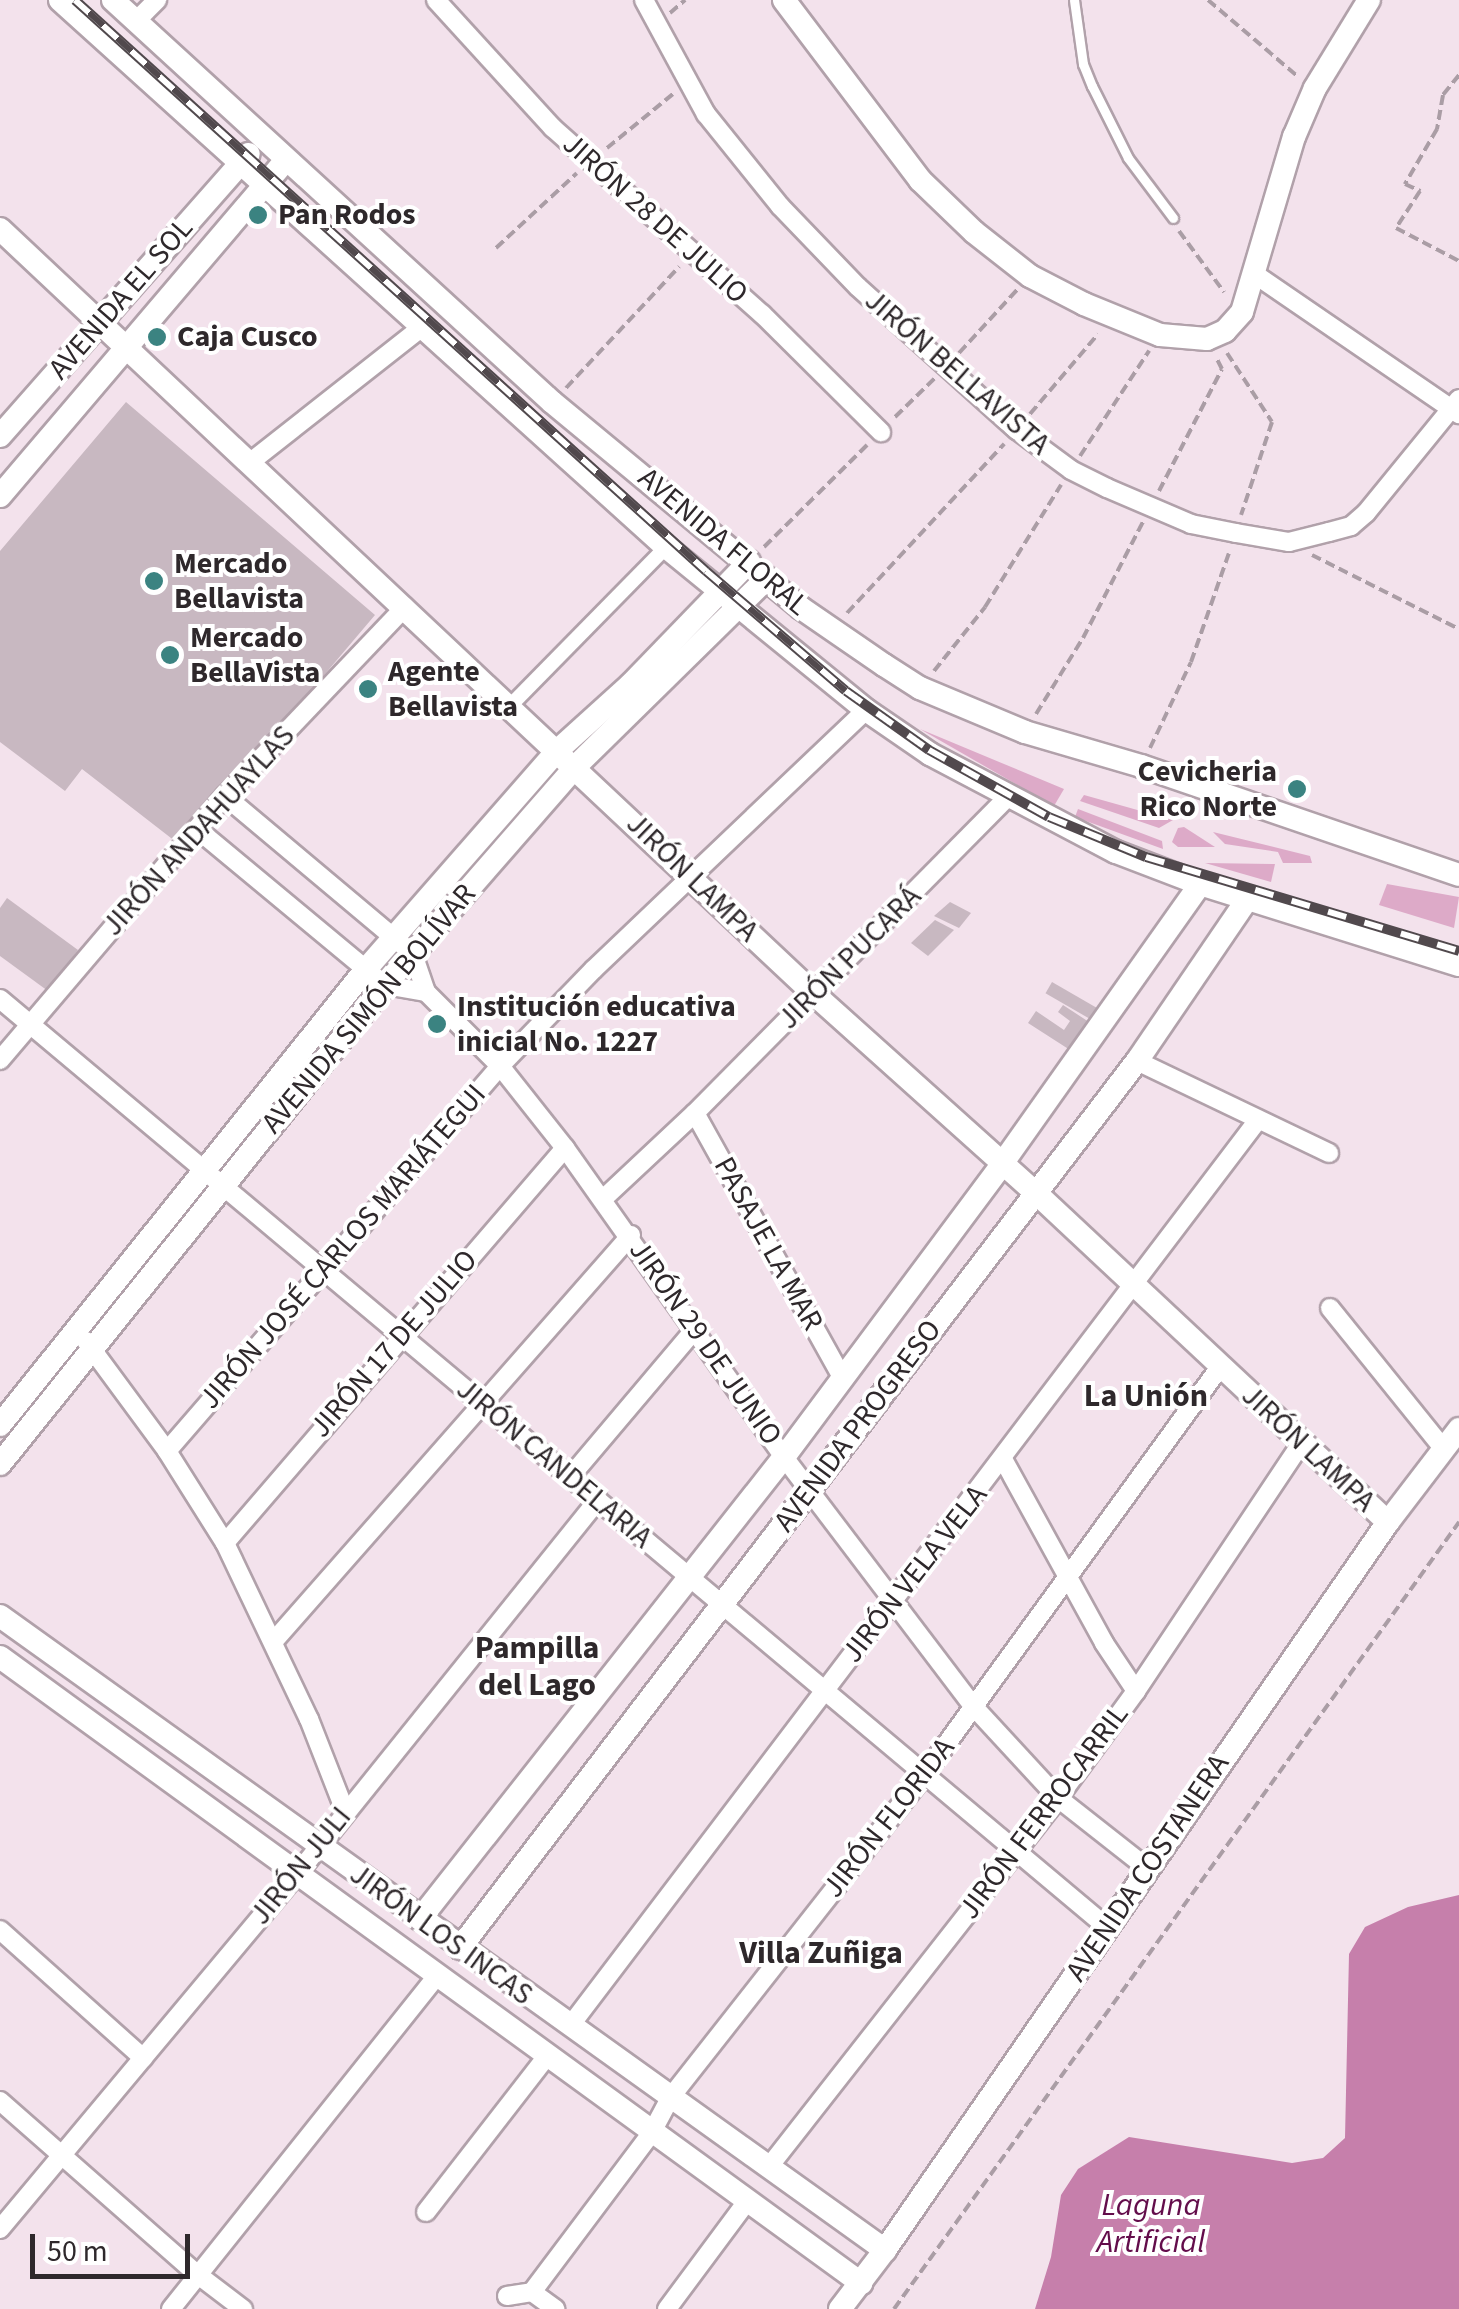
<!DOCTYPE html>
<meta charset="utf-8">
<style>
body{margin:0}
#map{position:relative;width:1459px;height:2309px;overflow:hidden;background:#f3e2ec;font-family:"Source Sans 3",sans-serif}
div>[style]{position:absolute}
[style*='--x']{left:calc(var(--x)*1px);top:calc(var(--y)*1px);width:calc(var(--w)*1px);rotate:calc(var(--a)*1deg)}
.green>*{inset:0;background:#ddaac8}
.water>*{inset:0;background:#c67fab}
.building>*{inset:0;background:#c8b8c1;transform-origin:0 0}
.path>*{height:4px;margin-top:-2px;transform-origin:0;background:repeating-linear-gradient(90deg,#aa9da5 0 10px,transparent 0 15px)}
.roads{filter:drop-shadow(2px 0 #b1a1aa) drop-shadow(-2px 0 #b1a1aa) drop-shadow(0 2px #b1a1aa) drop-shadow(0 -2px #b1a1aa)}
.service>*{height:9px;margin:-4.5px;padding:0 4.5px;transform-origin:4.5px;border-radius:4.5px;background:#fff}
.pedestrian>*{height:14px;margin:-7px;padding:0 7px;transform-origin:7px;border-radius:7px;background:#fff}
.minor>*{height:18px;margin:-9px;padding:0 9px;transform-origin:9px;border-radius:9px;background:#fff}
.tertiary>*{height:22px;margin:-11px;padding:0 11px;transform-origin:11px;border-radius:11px;background:#fff}
.rail>*{height:10px;margin-top:-5px;transform-origin:0;background:repeating-linear-gradient(90deg,#fff 0 19px,#51494d 0 38px);box-sizing:border-box;border-block:2px solid #51494d}
.dots>*{width:28px;height:28px;translate:-50% -50%;box-sizing:border-box;border:5px solid #fff;border-radius:50%}
span{translate:-50% -50%;white-space:nowrap;text-align:center;line-height:1.15;-webkit-text-stroke:8px #fff;paint-order:stroke}
.poi-label{font-size:30px;color:#2e282b;font-weight:700}
.left{translate:0 -50%;text-align:left}
.right{translate:-100% -50%;text-align:right}
.street-label{font-size:30px;color:#2e282b}
.neighbourhood-label{font-size:32px;color:#2e282b;font-weight:700}
.water-label{font-size:32px;color:#630d4b;font-style:italic}
.scale{position:absolute;left:30px;top:2234px;width:160px;height:45px;box-sizing:border-box;border:5px solid #2e282b;border-top:0;padding-left:12px;font-size:30px;line-height:35px;white-space:nowrap;color:#2e282b;-webkit-text-stroke:8px #fff;paint-order:stroke}
</style>
<div id="map">
<div class="green">
<i style="clip-path:polygon(920px 729px,1064px 789px,1054px 806px)"></i>
<i style="clip-path:polygon(1084px 795px,1173px 820px,1159px 828px,1080px 801px)"></i>
<i style="clip-path:polygon(1078px 809px,1162px 841px,1163px 849px,1075px 817px)"></i>
<i style="clip-path:polygon(1184px 827px,1215px 847px,1178px 847px,1172px 842px,1178px 828px)"></i>
<i style="clip-path:polygon(1213px 832px,1310px 856px,1312px 863px,1283px 863px,1278px 852px,1225px 844px)"></i>
<i style="clip-path:polygon(1205px 863px,1275px 864px,1271px 882px)"></i>
<i style="clip-path:polygon(1387px 884px,1459px 897px,1454px 928px,1379px 905px)"></i>
</div>
<div class="water">
<i style="clip-path:polygon(1459px 1895px,1459px 2309px,1035px 2309px,1051px 2257px,1061px 2195px,1078px 2169px,1129px 2137px,1292px 2163px,1323px 2158px,1345px 2138px,1349px 1954px,1365px 1927px,1408px 1907px)"></i>
</div>
<div class="building">
<i style="clip-path:polygon(126px 402px,375px 615px,180px 845px,82px 769px,65px 791px,0 742px,0 551px)"></i>
<i style="clip-path:polygon(7px 898px,78px 950px,48px 991px,0 956px,0 908px)"></i>
<i style="clip-path:polygon(950px 902px,971px 913px,959px 928px,934px 916px)"></i>
<i style="clip-path:polygon(935px 920px,954px 930px,928px 956px,911px 943px)"></i>
<i style="left:1052px;top:982px;width:54px;height:13px;rotate:30deg"></i>
<i style="clip-path:polygon(1063px 1005px,1089px 1022px,1070px 1050px,1028px 1023px,1036px 1011px,1064px 1030px,1070px 1021px,1058px 1012px)"></i>
</div>
<div class="path">
<i style="--x:1208;--y:0;--w:116;--a:40.4"></i>
<i style="--x:670;--y:13;--w:20;--a:-41"></i>
<i style="--x:1459;--y:75;--w:26;--a:129"></i>
<i style="--x:1443;--y:95;--w:35;--a:100"></i>
<i style="--x:1437;--y:129;--w:64;--a:120.2"></i>
<i style="--x:1405;--y:184;--w:17;--a:25"></i>
<i style="--x:1420;--y:191;--w:44;--a:123"></i>
<i style="--x:1396;--y:228;--w:71;--a:27.6"></i>
<i style="--x:607;--y:148;--w:85;--a:-39.3"></i>
<i style="--x:1179;--y:231;--w:76;--a:53.6"></i>
<i style="--x:496;--y:248;--w:110;--a:-42.8"></i>
<i style="--x:959;--y:353;--w:86;--a:-47.4"></i>
<i style="--x:1227;--y:353;--w:82;--a:56.9"></i>
<i style="--x:1272;--y:422;--w:98;--a:108.4"></i>
<i style="--x:566;--y:388;--w:166;--a:-47"></i>
<i style="--x:1030;--y:414;--w:105;--a:-49.6"></i>
<i style="--x:895;--y:417;--w:56;--a:-44.3"></i>
<i style="--x:1080;--y:456;--w:126;--a:-56.7"></i>
<i style="--x:1159;--y:491;--w:137;--a:-62.7"></i>
<i style="--x:1222;--y:369;--w:13;--a:-117"></i>
<i style="--x:764;--y:547;--w:145;--a:-44.7"></i>
<i style="--x:1312;--y:555;--w:165;--a:26.7"></i>
<i style="--x:847;--y:613;--w:231;--a:-47.1"></i>
<i style="--x:934;--y:671;--w:82;--a:-51.4"></i>
<i style="--x:985;--y:607;--w:144;--a:-58.1"></i>
<i style="--x:1036;--y:714;--w:89;--a:-58.3"></i>
<i style="--x:1083;--y:638;--w:131;--a:-62.7"></i>
<i style="--x:1150;--y:748;--w:95;--a:-64.5"></i>
<i style="--x:1191;--y:662;--w:115;--a:-70.8"></i>
<i style="--x:894;--y:2309;--w:969;--a:-54.32"></i>
</div>
<div class="roads">
<div class="service">
<i style="--x:1074;--y:0;--w:65;--a:82"></i>
<i style="--x:1083;--y:64;--w:24;--a:68"></i>
<i style="--x:1092;--y:86;--w:80;--a:63.4"></i>
<i style="--x:1128;--y:158;--w:75;--a:53.1"></i>
</div>
<div class="pedestrian">
<i style="--x:510;--y:706;--w:223;--a:-45.5"></i>
</div>
<div class="minor">
<i style="--x:436;--y:0;--w:173;--a:47.6"></i>
<i style="--x:553;--y:128;--w:280;--a:41.7"></i>
<i style="--x:762;--y:314;--w:168;--a:44.8"></i>
<i style="--x:644;--y:0;--w:130;--a:61.5"></i>
<i style="--x:706;--y:114;--w:118;--a:51.2"></i>
<i style="--x:780;--y:206;--w:112;--a:46.1"></i>
<i style="--x:858;--y:287;--w:214;--a:42"></i>
<i style="--x:1017;--y:430;--w:67;--a:36.5"></i>
<i style="--x:1071;--y:470;--w:40;--a:26.6"></i>
<i style="--x:1107;--y:488;--w:91;--a:23.2"></i>
<i style="--x:1191;--y:524;--w:46;--a:11.3"></i>
<i style="--x:1236;--y:533;--w:54;--a:9.6"></i>
<i style="--x:1289;--y:542;--w:41;--a:-14"></i>
<i style="--x:1329;--y:532;--w:23;--a:-15"></i>
<i style="--x:1351;--y:526;--w:20;--a:-41"></i>
<i style="--x:1366;--y:513;--w:147;--a:-50.8"></i>
<i style="--x:136;--y:21;--w:30;--a:-45"></i>
<i style="--x:1253;--y:273;--w:250;--a:34.4"></i>
<i style="--x:248;--y:464;--w:221;--a:-38.2"></i>
<i style="--x:225;--y:796;--w:246;--a:40"></i>
<i style="--x:413;--y:954;--w:40;--a:71.1"></i>
<i style="--x:426;--y:992;--w:105;--a:45"></i>
<i style="--x:500;--y:1066;--w:105;--a:51.6"></i>
<i style="--x:565;--y:1148;--w:379;--a:54.7"></i>
<i style="--x:784;--y:1457;--w:314;--a:52.8"></i>
<i style="--x:974;--y:1707;--w:124;--a:47.3"></i>
<i style="--x:1058;--y:1798;--w:113;--a:38.2"></i>
<i style="--x:197;--y:829;--w:244;--a:39.7"></i>
<i style="--x:385;--y:985;--w:42;--a:9.7"></i>
<i style="--x:0;--y:999;--w:1446;--a:39.98"></i>
<i style="--x:0;--y:1060;--w:347;--a:-49.6"></i>
<i style="--x:225;--y:796;--w:261;--a:-46.4"></i>
<i style="--x:1137;--y:1061;--w:213;--a:25.6"></i>
<i style="--x:695;--y:1113;--w:300;--a:60.9"></i>
<i style="--x:603;--y:1199;--w:126;--a:-43.1"></i>
<i style="--x:695;--y:1113;--w:443;--a:-45.3"></i>
<i style="--x:1330;--y:1308;--w:179;--a:51.1"></i>
<i style="--x:86;--y:1341;--w:137;--a:53.6"></i>
<i style="--x:167;--y:1451;--w:109;--a:57.8"></i>
<i style="--x:225;--y:1543;--w:195;--a:64.5"></i>
<i style="--x:309;--y:1719;--w:99;--a:68.6"></i>
<i style="--x:167;--y:1451;--w:509;--a:-49.14"></i>
<i style="--x:500;--y:1066;--w:134;--a:-45.9"></i>
<i style="--x:593;--y:970;--w:377;--a:-43.6"></i>
<i style="--x:1003;--y:1459;--w:210;--a:61.2"></i>
<i style="--x:1104;--y:1643;--w:58;--a:56.3"></i>
<i style="--x:570;--y:1477;--w:194;--a:-49.8"></i>
<i style="--x:225;--y:1543;--w:521;--a:-49.28"></i>
<i style="--x:273;--y:1642;--w:542;--a:-48.66"></i>
<i style="--x:0;--y:1930;--w:192;--a:41.8"></i>
<i style="--x:570;--y:2026;--w:1138;--a:-52.79"></i>
<i style="--x:0;--y:2101;--w:262;--a:41.3"></i>
<i style="--x:197;--y:2274;--w:58;--a:37.3"></i>
<i style="--x:768;--y:2168;--w:470;--a:-51.9"></i>
<i style="--x:1058;--y:1798;--w:132;--a:-53.9"></i>
<i style="--x:1136;--y:1691;--w:297;--a:-56.3"></i>
<i style="--x:426;--y:2212;--w:199;--a:-52.2"></i>
<i style="--x:0;--y:2229;--w:464;--a:-50.1"></i>
<i style="--x:298;--y:1873;--w:479;--a:-51.2"></i>
<i style="--x:532;--y:2292;--w:29;--a:36"></i>
<i style="--x:507;--y:2296;--w:25;--a:-9"></i>
<i style="--x:532;--y:2292;--w:200;--a:-53.1"></i>
<i style="--x:652;--y:2132;--w:38;--a:-62"></i>
<i style="--x:670;--y:2098;--w:411;--a:-51.8"></i>
<i style="--x:924;--y:1775;--w:504;--a:-54.04"></i>
<i style="--x:171;--y:2309;--w:428;--a:-51.4"></i>
<i style="--x:667;--y:2309;--w:136;--a:-53.4"></i>
</div>
<div class="tertiary">
<i style="--x:60;--y:0;--w:816;--a:42.07"></i>
<i style="--x:666;--y:547;--w:258;--a:39.2"></i>
<i style="--x:866;--y:710;--w:78;--a:34.5"></i>
<i style="--x:930;--y:754;--w:210;--a:27.8"></i>
<i style="--x:1116;--y:852;--w:90;--a:20.9"></i>
<i style="--x:1200;--y:884;--w:271;--a:17.4"></i>
<i style="--x:113;--y:0;--w:595;--a:42.48"></i>
<i style="--x:552;--y:402;--w:323;--a:39.6"></i>
<i style="--x:801;--y:608;--w:101;--a:34.5"></i>
<i style="--x:884;--y:665;--w:43;--a:32.6"></i>
<i style="--x:920;--y:688;--w:114;--a:22.7"></i>
<i style="--x:1025;--y:732;--w:121;--a:16.3"></i>
<i style="--x:1141;--y:766;--w:336;--a:18.9"></i>
<i style="--x:784;--y:0;--w:226;--a:52.9"></i>
<i style="--x:920;--y:180;--w:75;--a:43.9"></i>
<i style="--x:974;--y:232;--w:71;--a:38.2"></i>
<i style="--x:1030;--y:276;--w:61;--a:27.4"></i>
<i style="--x:1084;--y:304;--w:82;--a:22.2"></i>
<i style="--x:1160;--y:335;--w:47;--a:4.9"></i>
<i style="--x:1207;--y:339;--w:20;--a:-24"></i>
<i style="--x:1225;--y:331;--w:25;--a:-48"></i>
<i style="--x:1242;--y:312;--w:183;--a:-73.5"></i>
<i style="--x:1294;--y:137;--w:53;--a:-66.8"></i>
<i style="--x:1315;--y:88;--w:103;--a:-58.5"></i>
<i style="--x:0;--y:229;--w:1117;--a:43.22"></i>
<i style="--x:814;--y:994;--w:297;--a:41.9"></i>
<i style="--x:1035;--y:1192;--w:483;--a:43.1"></i>
<i style="--x:0;--y:436;--w:376;--a:-48.6"></i>
<i style="--x:0;--y:496;--w:441;--a:-49.6"></i>
<i style="--x:0;--y:1425;--w:586;--a:-51.23"></i>
<i style="--x:367;--y:968;--w:290;--a:-48.8"></i>
<i style="--x:558;--y:750;--w:98;--a:-42.1"></i>
<i style="--x:631;--y:684;--w:170;--a:-46"></i>
<i style="--x:0;--y:1464;--w:615;--a:-51.21"></i>
<i style="--x:385;--y:985;--w:291;--a:-48.9"></i>
<i style="--x:576;--y:766;--w:268;--a:-44.5"></i>
<i style="--x:0;--y:1616;--w:1089;--a:35.62"></i>
<i style="--x:0;--y:1657;--w:1065;--a:36.02"></i>
<i style="--x:420;--y:1919;--w:588;--a:-51.77"></i>
<i style="--x:784;--y:1457;--w:365;--a:-53.3"></i>
<i style="--x:1002;--y:1164;--w:343;--a:-54.7"></i>
<i style="--x:460;--y:1948;--w:1116;--a:-52.65"></i>
<i style="--x:1137;--y:1061;--w:197;--a:-55.7"></i>
<i style="--x:840;--y:2309;--w:74;--a:-52.7"></i>
<i style="--x:885;--y:2250;--w:885;--a:-55.36"></i>
<i style="--x:1388;--y:1522;--w:117;--a:-52.6"></i>
</div>
</div>
<div class="rail">
<i style="--x:75;--y:0;--w:851;--a:42.14"></i>
<i style="--x:706;--y:571;--w:184;--a:40.6"></i>
<i style="--x:846;--y:691;--w:102;--a:35.4"></i>
<i style="--x:929;--y:750;--w:137;--a:29.2"></i>
<i style="--x:1049;--y:817;--w:105;--a:22.4"></i>
<i style="--x:1146;--y:857;--w:327;--a:16.7"></i>
</div>
<div class="dots">
<i style="left:258px;top:215px;background:#3b8381"></i>
<i style="left:157px;top:337px;background:#3b8381"></i>
<i style="left:154px;top:581px;background:#3b8381"></i>
<i style="left:170px;top:655px;background:#3b8381"></i>
<i style="left:368px;top:689px;background:#3b8381"></i>
<i style="left:1297px;top:789px;background:#3b8381"></i>
<i style="left:437px;top:1024px;background:#3b8381"></i>
</div>
<div class="poi-label">
<span class="left" style="left:278px;top:215px">Pan Rodos</span>
<span class="left" style="left:177px;top:337px">Caja Cusco</span>
<span class="left" style="left:174px;top:581px">Mercado<br>Bellavista</span>
<span class="left" style="left:190px;top:655px">Mercado<br>BellaVista</span>
<span class="left" style="left:388px;top:689px">Agente<br>Bellavista</span>
<span class="right" style="left:1277px;top:789px">Cevicheria<br>Rico Norte</span>
<span class="left" style="left:457px;top:1024px">Institución educativa<br>inicial No. 1227</span>
</div>
<div class="street-label">
<span style="left:655px;top:219px;rotate:42deg">JIRÓN 28 DE JULIO</span>
<span style="left:121px;top:299px;rotate:-49deg">AVENIDA EL SOL</span>
<span style="left:957px;top:373px;rotate:41deg">JIRÓN BELLAVISTA</span>
<span style="left:723px;top:542px;rotate:40deg">AVENIDA FLORAL</span>
<span style="left:199px;top:831px;rotate:-48deg">JIRÓN ANDAHUAYLAS</span>
<span style="left:692px;top:878px;rotate:44deg">JIRÓN LAMPA</span>
<span style="left:850px;top:958px;rotate:-45deg">JIRÓN PUCARÁ</span>
<span style="left:369px;top:1009px;rotate:-50deg">AVENIDA SIMÓN BOLÍVAR</span>
<span style="left:768px;top:1244px;rotate:61deg">PASAJE LA MAR</span>
<span style="left:343px;top:1247px;rotate:-49deg">JIRÓN JOSÉ CARLOS MARIÁTEGUI</span>
<span style="left:705px;top:1343px;rotate:55deg">JIRÓN 29 DE JUNIO</span>
<span style="left:394px;top:1344px;rotate:-49deg">JIRÓN 17 DE JULIO</span>
<span style="left:858px;top:1426px;rotate:-53deg">AVENIDA PROGRESO</span>
<span style="left:1308px;top:1449px;rotate:43deg">JIRÓN LAMPA</span>
<span style="left:554px;top:1464px;rotate:40deg">JIRÓN CANDELARIA</span>
<span style="left:915px;top:1574px;rotate:-52deg">JIRÓN VELA VELA</span>
<span style="left:1044px;top:1812px;rotate:-53deg">JIRÓN FERROCARRIL</span>
<span style="left:889px;top:1818px;rotate:-52deg">JIRÓN FLORIDA</span>
<span style="left:301px;top:1866px;rotate:-51deg">JIRÓN JULI</span>
<span style="left:1148px;top:1868px;rotate:-56deg">AVENIDA COSTANERA</span>
<span style="left:441px;top:1935px;rotate:36deg">JIRÓN LOS INCAS</span>
</div>
<div class="neighbourhood-label">
<span style="left:1146px;top:1396px">La Unión</span>
<span style="left:537px;top:1667px">Pampilla<br>del Lago</span>
<span style="left:821px;top:1953px">Villa Zuñiga</span>
</div>
<div class="water-label">
<span style="left:1151px;top:2224px">Laguna<br>Artificial</span>
</div>
<div class="scale">50 m</div>
</div>
